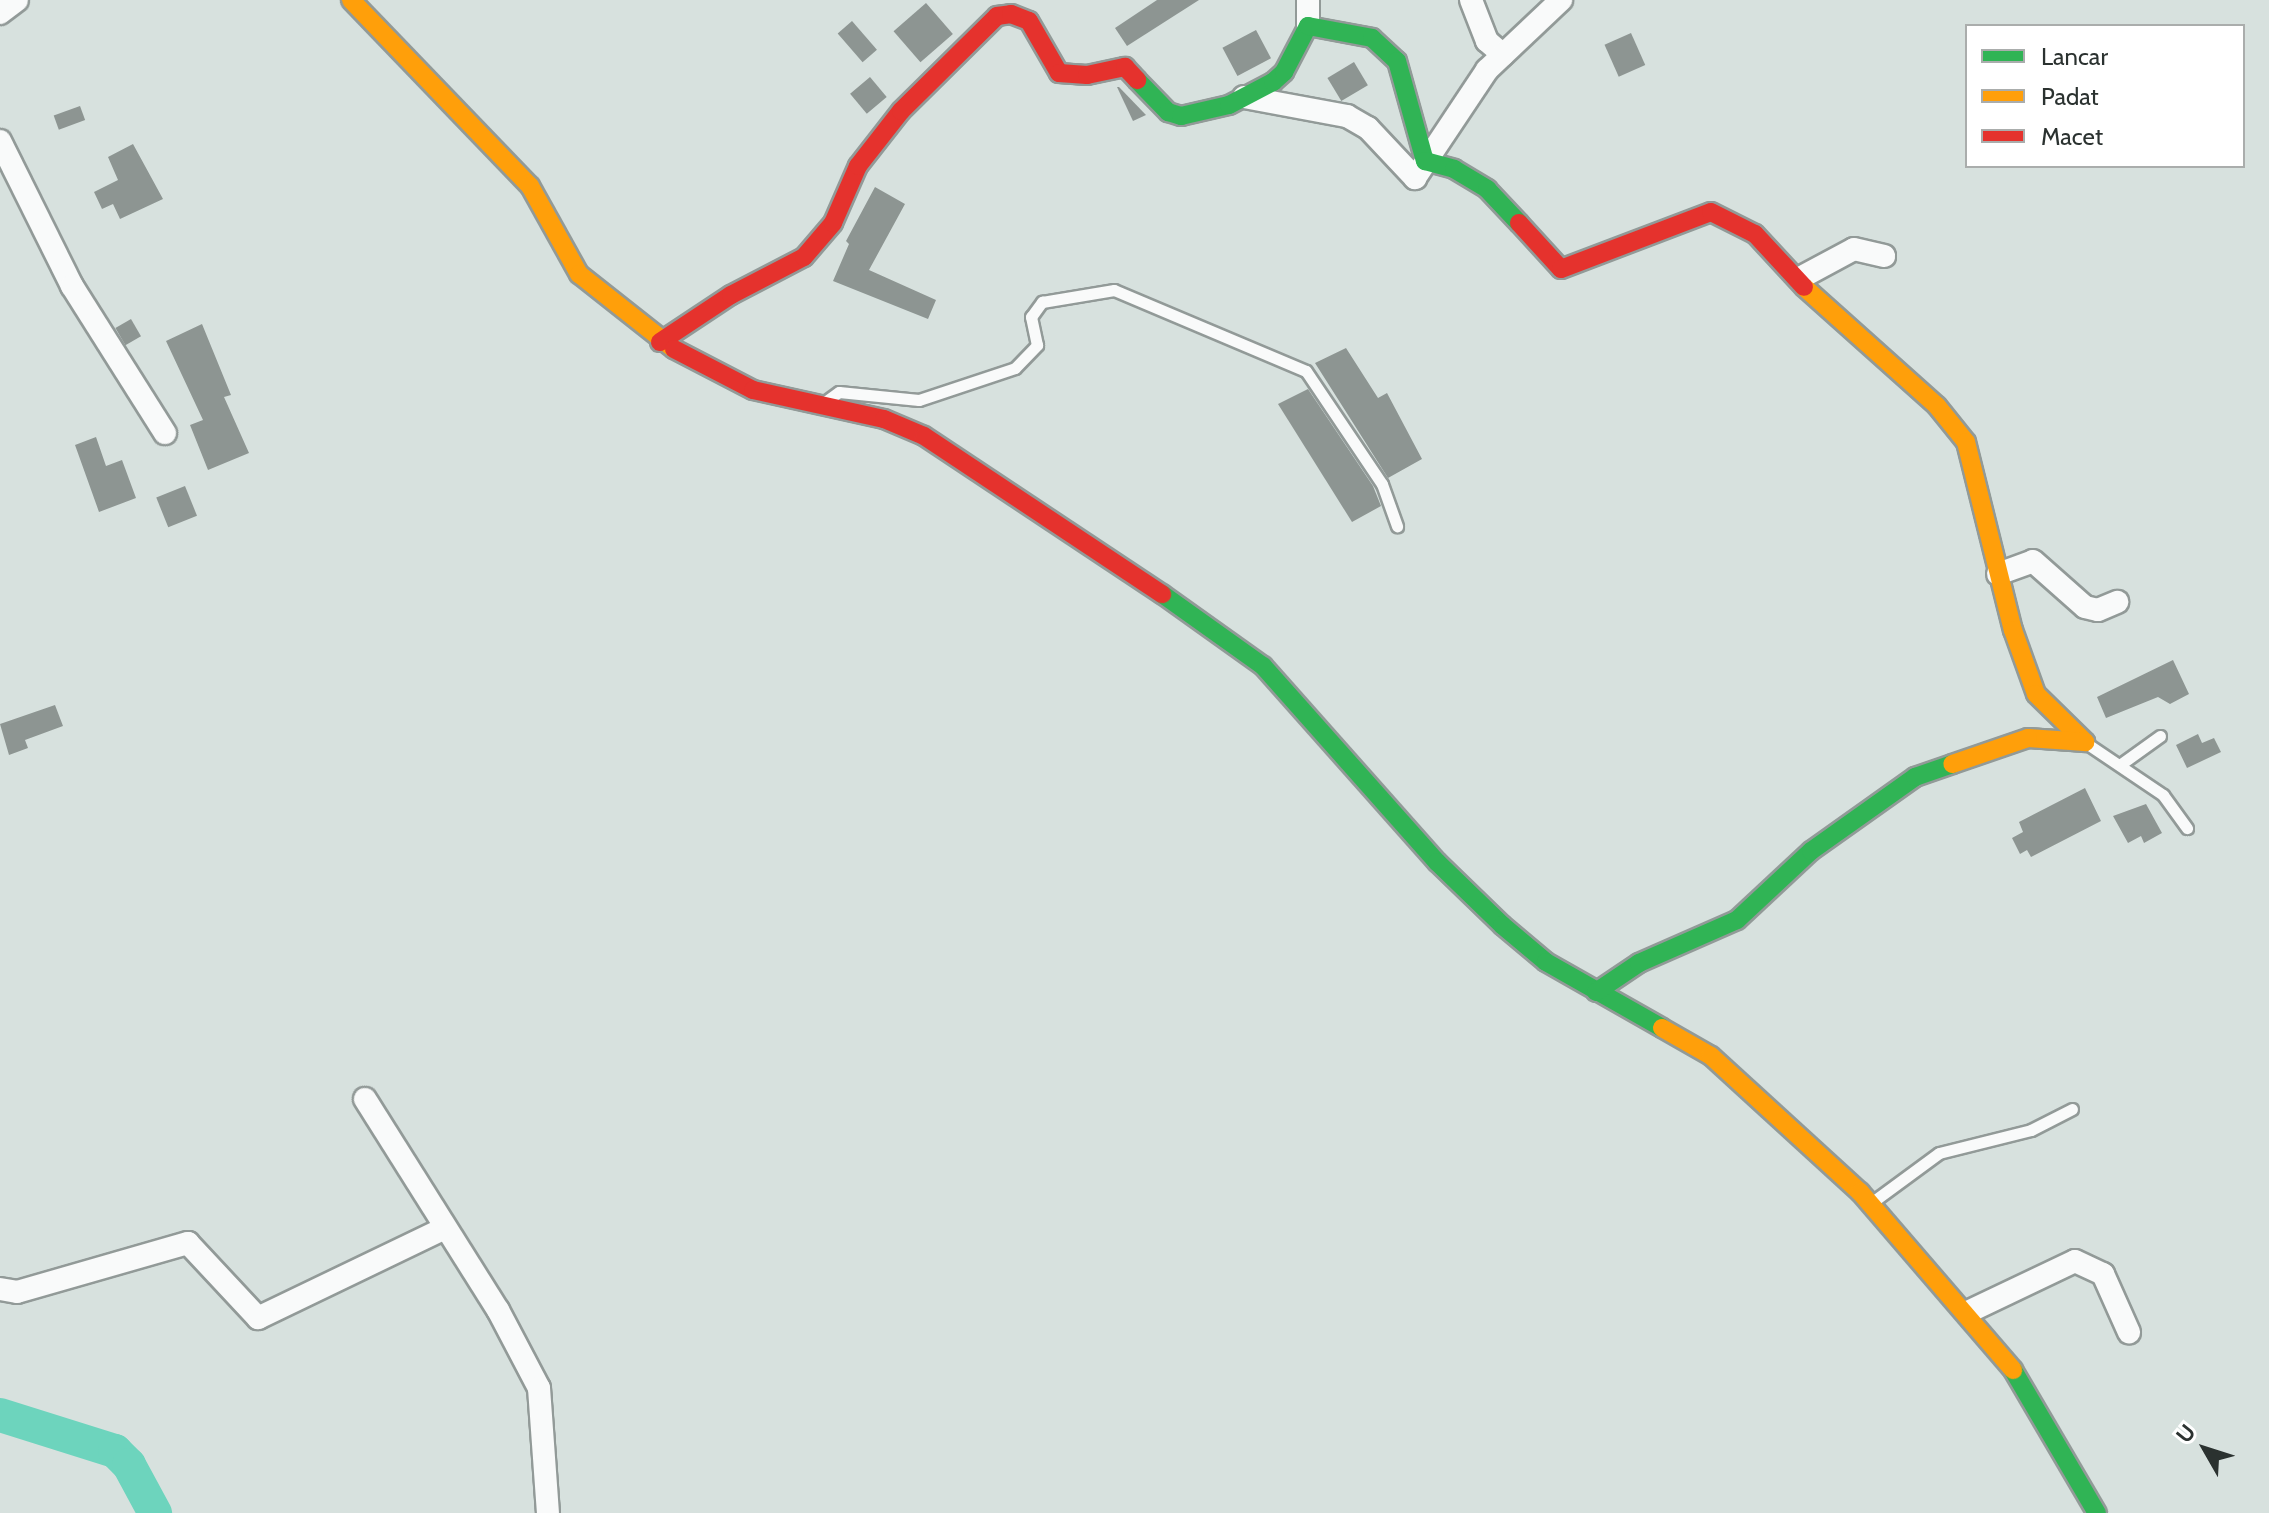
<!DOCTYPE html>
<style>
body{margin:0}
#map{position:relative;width:2269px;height:1513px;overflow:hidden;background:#d7e1de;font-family:Cabin,sans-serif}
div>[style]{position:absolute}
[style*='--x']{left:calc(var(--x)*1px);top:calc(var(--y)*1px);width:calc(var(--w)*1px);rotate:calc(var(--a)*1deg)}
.river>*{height:34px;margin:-17px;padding:0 17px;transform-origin:17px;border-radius:17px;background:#6dd4bd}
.building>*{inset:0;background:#8d9592;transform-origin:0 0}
.roads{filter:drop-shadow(2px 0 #929a98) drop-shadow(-2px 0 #929a98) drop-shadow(0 2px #929a98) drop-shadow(0 -2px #929a98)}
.lane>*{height:11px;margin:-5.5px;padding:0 5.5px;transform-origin:5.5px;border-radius:5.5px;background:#f9fafa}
.street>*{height:22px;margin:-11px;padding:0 11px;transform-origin:11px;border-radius:11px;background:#f9fafa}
.fast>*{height:18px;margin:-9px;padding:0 9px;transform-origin:9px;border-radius:9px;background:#30b455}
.slow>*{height:18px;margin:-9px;padding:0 9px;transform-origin:9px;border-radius:9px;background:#ff9f0a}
.jam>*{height:18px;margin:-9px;padding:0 9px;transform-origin:9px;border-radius:9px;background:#e5322d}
span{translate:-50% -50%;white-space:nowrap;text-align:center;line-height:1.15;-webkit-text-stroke:8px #fff;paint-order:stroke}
.legend{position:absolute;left:1965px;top:24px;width:280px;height:144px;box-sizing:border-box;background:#fff;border:2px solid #aaadac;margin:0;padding:10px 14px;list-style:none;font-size:24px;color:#2b3230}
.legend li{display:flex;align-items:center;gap:16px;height:40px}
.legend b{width:40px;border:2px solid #aaadac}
.north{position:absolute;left:2165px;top:1409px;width:80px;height:80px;-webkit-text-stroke:6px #fff;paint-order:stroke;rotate:309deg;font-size:22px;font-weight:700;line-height:32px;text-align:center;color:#2b3230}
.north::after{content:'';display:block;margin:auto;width:28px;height:36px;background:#2b3230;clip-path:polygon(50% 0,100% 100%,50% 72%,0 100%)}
</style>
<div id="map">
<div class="river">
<i style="--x:0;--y:1415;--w:121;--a:17.4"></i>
<i style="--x:115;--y:1451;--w:20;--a:45"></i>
<i style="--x:129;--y:1465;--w:55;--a:61.6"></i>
</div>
<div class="building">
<i style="clip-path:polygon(1157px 0,1199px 0,1127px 46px,1115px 28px)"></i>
<i style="left:926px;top:3px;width:41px;height:43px;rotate:49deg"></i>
<i style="left:852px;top:21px;width:38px;height:19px;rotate:49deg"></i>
<i style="left:1256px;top:30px;width:32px;height:38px;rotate:62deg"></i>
<i style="left:1631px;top:33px;width:35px;height:29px;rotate:66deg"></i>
<i style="left:1354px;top:62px;width:27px;height:31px;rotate:59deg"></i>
<i style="left:870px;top:77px;width:26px;height:26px;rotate:50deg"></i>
<i style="clip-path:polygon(1117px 87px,1119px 87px,1146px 115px,1133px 121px)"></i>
<i style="left:80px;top:106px;width:15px;height:28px;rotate:70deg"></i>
<i style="clip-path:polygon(133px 144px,163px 199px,120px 219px,113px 204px,102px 209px,94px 192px,118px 180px,108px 157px)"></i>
<i style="clip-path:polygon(875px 187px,905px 204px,869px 270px,936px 300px,928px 319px,833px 281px,849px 244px,846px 241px)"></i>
<i style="left:131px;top:319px;width:20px;height:18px;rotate:60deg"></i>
<i style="clip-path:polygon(202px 324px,231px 395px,224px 397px,249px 453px,208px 470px,190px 425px,203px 420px,166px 341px)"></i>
<i style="clip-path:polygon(1346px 348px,1378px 398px,1387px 393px,1422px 459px,1388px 478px,1315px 363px)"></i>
<i style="clip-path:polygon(1308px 389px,1373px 486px,1381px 506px,1352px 522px,1278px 404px)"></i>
<i style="clip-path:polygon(96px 437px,106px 466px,122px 460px,136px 498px,99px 512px,75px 445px)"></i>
<i style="left:185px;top:486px;width:32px;height:31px;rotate:68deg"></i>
<i style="clip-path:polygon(2173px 660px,2189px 694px,2170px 704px,2158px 697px,2106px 718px,2097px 697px)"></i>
<i style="clip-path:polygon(55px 705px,63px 726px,25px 740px,28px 748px,9px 755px,0 724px)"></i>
<i style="clip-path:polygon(2198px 734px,2202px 743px,2214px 738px,2221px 752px,2187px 768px,2176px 745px)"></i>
<i style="clip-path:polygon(2085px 788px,2101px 821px,2031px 857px,2027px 850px,2020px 854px,2012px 838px,2023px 832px,2019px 822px)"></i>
<i style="clip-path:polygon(2146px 804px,2162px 833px,2144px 843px,2141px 836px,2128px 843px,2113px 816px)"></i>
</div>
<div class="roads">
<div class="lane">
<i style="--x:825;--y:402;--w:17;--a:-36"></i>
<i style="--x:839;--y:392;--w:80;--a:5.7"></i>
<i style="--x:919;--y:400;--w:101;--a:-18.4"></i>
<i style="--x:1015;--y:368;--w:32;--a:-46"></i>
<i style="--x:1037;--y:345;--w:29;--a:-102"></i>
<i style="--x:1031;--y:317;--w:19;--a:-54"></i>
<i style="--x:1042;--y:302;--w:73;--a:-9.5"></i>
<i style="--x:1114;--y:290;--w:208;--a:22.9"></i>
<i style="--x:1306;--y:371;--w:136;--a:56.1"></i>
<i style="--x:1382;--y:484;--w:45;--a:70.3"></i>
<i style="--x:2086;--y:743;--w:93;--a:34"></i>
<i style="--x:2163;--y:795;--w:41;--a:54"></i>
<i style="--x:2121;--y:764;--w:48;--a:-35.7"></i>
<i style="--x:1871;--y:1203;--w:84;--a:-36.3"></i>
<i style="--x:1939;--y:1153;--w:95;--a:-14"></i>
<i style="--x:2031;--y:1130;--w:46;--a:-27.1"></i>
</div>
<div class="street">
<i style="--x:1471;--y:0;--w:44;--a:68.7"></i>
<i style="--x:1487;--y:41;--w:21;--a:41"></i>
<i style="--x:0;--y:13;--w:21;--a:-37"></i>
<i style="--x:1308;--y:26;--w:26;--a:-90"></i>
<i style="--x:1244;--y:97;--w:105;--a:10.5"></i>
<i style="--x:1347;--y:116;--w:24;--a:30"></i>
<i style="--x:1368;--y:128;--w:69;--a:46.8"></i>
<i style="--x:1415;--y:178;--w:130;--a:-56.3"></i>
<i style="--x:1487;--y:70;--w:102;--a:-43.4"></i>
<i style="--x:0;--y:141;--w:162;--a:63.6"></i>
<i style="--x:72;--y:286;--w:174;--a:57.7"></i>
<i style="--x:1800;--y:278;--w:61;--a:-28.2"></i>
<i style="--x:1854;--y:249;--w:31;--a:13"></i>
<i style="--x:1998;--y:574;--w:37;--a:-20"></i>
<i style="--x:2033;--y:561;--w:69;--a:41.5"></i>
<i style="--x:2085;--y:607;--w:13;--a:13"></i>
<i style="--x:2098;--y:610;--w:21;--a:-23"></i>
<i style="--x:365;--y:1099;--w:249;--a:57.8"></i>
<i style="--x:498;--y:1310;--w:88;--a:62.3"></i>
<i style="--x:539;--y:1388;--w:125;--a:85.9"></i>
<i style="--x:0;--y:1289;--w:17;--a:10"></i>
<i style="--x:17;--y:1292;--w:178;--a:-16"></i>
<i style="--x:188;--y:1243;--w:103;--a:47"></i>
<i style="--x:258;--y:1318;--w:205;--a:-25.7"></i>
<i style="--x:1970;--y:1311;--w:116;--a:-25.5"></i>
<i style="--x:2075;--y:1261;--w:31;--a:25"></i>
<i style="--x:2103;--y:1274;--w:64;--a:65.9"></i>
</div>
<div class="fast">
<i style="--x:1137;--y:80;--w:45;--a:45.9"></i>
<i style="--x:1168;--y:112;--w:14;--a:17"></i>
<i style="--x:1181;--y:116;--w:49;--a:-12.9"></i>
<i style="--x:1229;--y:105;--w:50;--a:-27.6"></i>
<i style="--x:1273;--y:82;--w:15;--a:-42"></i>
<i style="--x:1284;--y:72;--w:52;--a:-62.4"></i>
<i style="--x:1308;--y:26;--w:65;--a:10.6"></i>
<i style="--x:1372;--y:38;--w:34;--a:43"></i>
<i style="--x:1397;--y:61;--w:104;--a:74.4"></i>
<i style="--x:1425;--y:161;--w:30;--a:15"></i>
<i style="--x:1454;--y:169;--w:39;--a:31"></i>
<i style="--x:1487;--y:189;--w:47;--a:46.7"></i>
<i style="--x:1162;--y:594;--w:124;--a:35.5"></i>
<i style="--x:1263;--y:666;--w:262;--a:48.4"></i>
<i style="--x:1437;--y:862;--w:91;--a:44.1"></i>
<i style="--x:1502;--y:925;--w:57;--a:40.1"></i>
<i style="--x:1546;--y:962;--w:133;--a:29.6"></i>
<i style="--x:1596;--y:992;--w:52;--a:-34"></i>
<i style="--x:1639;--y:963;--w:107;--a:-23.7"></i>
<i style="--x:1737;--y:920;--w:101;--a:-43"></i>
<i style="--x:1811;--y:851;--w:128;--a:-35.4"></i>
<i style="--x:1915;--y:777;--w:39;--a:-19"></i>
<i style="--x:2013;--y:1370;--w:166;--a:59.6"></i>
</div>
<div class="slow">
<i style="--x:351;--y:0;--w:258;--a:46.1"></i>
<i style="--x:530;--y:186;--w:101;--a:60.9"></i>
<i style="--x:579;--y:274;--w:121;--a:38.3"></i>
<i style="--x:1804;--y:287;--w:178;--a:41.8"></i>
<i style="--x:1937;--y:406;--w:46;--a:51.1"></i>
<i style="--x:1966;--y:442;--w:194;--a:76"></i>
<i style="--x:2013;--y:630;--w:68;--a:70.2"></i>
<i style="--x:2036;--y:694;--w:69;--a:44.4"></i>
<i style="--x:2085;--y:742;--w:57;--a:-176"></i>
<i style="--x:2028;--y:738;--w:80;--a:161.1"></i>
<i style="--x:1662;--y:1028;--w:56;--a:29.7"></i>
<i style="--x:1711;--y:1056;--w:202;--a:42.4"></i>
<i style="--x:1860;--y:1192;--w:235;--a:49.3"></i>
</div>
<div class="jam">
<i style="--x:1519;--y:223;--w:62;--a:47.6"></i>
<i style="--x:1561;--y:269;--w:160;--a:-20.8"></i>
<i style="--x:1711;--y:212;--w:49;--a:26.6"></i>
<i style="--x:1755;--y:234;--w:72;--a:47.2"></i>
<i style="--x:660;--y:342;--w:85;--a:-33.5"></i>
<i style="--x:731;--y:295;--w:82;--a:-27.5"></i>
<i style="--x:804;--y:257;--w:45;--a:-49.5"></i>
<i style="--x:833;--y:223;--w:62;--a:-66.3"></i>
<i style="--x:858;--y:166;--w:70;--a:-52"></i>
<i style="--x:901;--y:111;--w:135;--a:-44.7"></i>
<i style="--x:997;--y:16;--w:14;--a:-8"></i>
<i style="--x:1011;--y:14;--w:19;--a:21"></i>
<i style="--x:1029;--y:21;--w:60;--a:60"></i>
<i style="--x:1059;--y:73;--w:28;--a:4"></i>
<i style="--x:1087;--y:75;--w:39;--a:-12"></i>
<i style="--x:1125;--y:67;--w:18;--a:47"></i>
<i style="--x:674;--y:349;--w:89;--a:27.4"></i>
<i style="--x:753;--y:390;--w:134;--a:12.5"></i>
<i style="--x:884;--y:419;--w:43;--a:23"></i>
<i style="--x:924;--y:436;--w:286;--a:33.6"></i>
</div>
</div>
<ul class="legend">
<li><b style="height:10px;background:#30b455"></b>Lancar</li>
<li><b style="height:10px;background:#ff9f0a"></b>Padat</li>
<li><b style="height:10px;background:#e5322d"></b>Macet</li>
</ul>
<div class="north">U</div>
</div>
